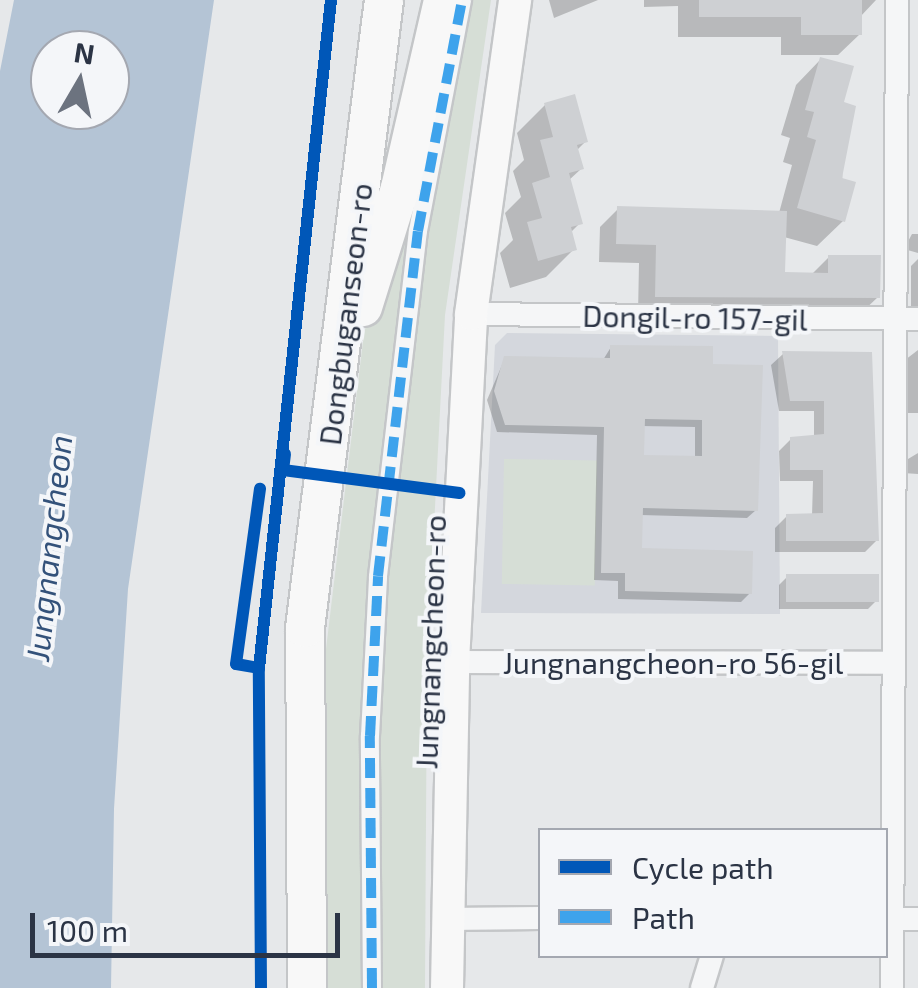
<!DOCTYPE html>
<style>
body{margin:0}
#map{position:relative;width:918px;height:988px;overflow:hidden;background:#e6e8ea;font-family:"Exo 2",sans-serif}
div>[style]{position:absolute}
[style*='--x']{left:calc(var(--x)*1px);top:calc(var(--y)*1px);width:calc(var(--w)*1px);rotate:calc(var(--a)*1deg)}
.built>*{inset:0;background:#d4d7dd}
.green>*{inset:0;background:#d6ded6;transform-origin:0 0}
.water>*{inset:0;background:#b4c4d5}
.shadow>*{inset:0;background:#0003}
.building>*{inset:0;background:#ced0d3;transform-origin:0 0}
.roads{filter:drop-shadow(2px 0 #c4c6c8) drop-shadow(-2px 0 #c4c6c8) drop-shadow(0 2px #c4c6c8) drop-shadow(0 -2px #c4c6c8)}
.pedestrian>*{height:18px;margin:-9px;padding:0 9px;transform-origin:9px;border-radius:9px;background:#f5f6f7}
.minor>*{height:22px;margin:-11px;padding:0 11px;transform-origin:11px;border-radius:11px;background:#f5f6f7}
.secondary>*{height:32px;margin:-16px;padding:0 16px;transform-origin:16px;border-radius:16px;background:#f8f8f8}
.trunk>*{height:38px;margin:-19px;padding:0 19px;transform-origin:19px;border-radius:19px;background:#f8f8f8}
.quiet>*{height:10px;margin-top:-5px;transform-origin:0;background:repeating-linear-gradient(90deg,#3ea3ec 0 20px,transparent 0 30px)}
.cycleway>*{height:12px;margin:-6px;padding:0 6px;transform-origin:6px;border-radius:6px;background:#0057b8}
span{translate:-50% -50%;white-space:nowrap;text-align:center;line-height:1.15;-webkit-text-stroke:8px #f4f6f9;paint-order:stroke}
.street-label{font-size:30px;color:#2b3445}
.water-label{font-size:32px;color:#34527a;font-style:italic}
.legend{position:absolute;left:538px;top:828px;width:350px;height:130px;box-sizing:border-box;background:#f4f6f9;border:2px solid #a4a8b1;margin:0;padding:12px 18px;list-style:none;font-size:30px;color:#2b3445}
.legend li{display:flex;align-items:center;gap:20px;height:50px}
.legend b{width:50px;border:2px solid #a4a8b1}
.north{position:absolute;left:30px;top:30px;width:100px;height:100px;box-sizing:border-box;background:#f4f6f9;border:2px solid #a4a8b1;border-radius:50%;rotate:9deg;font-size:28px;font-weight:700;line-height:40px;text-align:center;color:#2b3445}
.north::after{content:'';display:block;margin:auto;width:35px;height:45px;background:#6c737f;clip-path:polygon(50% 0,100% 100%,50% 72%,0 100%)}
.scale{position:absolute;left:30px;top:913px;width:310px;height:45px;box-sizing:border-box;border:5px solid #2b3445;border-top:0;padding-left:12px;font-size:30px;line-height:35px;white-space:nowrap;color:#2b3445;-webkit-text-stroke:8px #f4f6f9;paint-order:stroke}
</style>
<div id="map">
<div class="built">
<i style="clip-path:polygon(507px 333px,778px 336px,780px 614px,481px 613px,495px 345px)"></i>
</div>
<div class="green">
<i style="clip-path:polygon(450px 0,491px 0,445px 315px,427px 661px,425px 988px,322px 988px,323px 674px,364px 333px,407px 189px)"></i>
<i style="left:504px;top:459px;width:93px;height:125px;rotate:1deg"></i>
</div>
<div class="water">
<i style="clip-path:polygon(evenodd,14px 0,214px 0,128px 589px,114px 809px,111px 988px,0 988px,0 71px,14px 0,50px 50px,110px 50px,110px 110px,50px 110px,50px 50px)"></i>
</div>
<div class="shadow">
<i style="clip-path:polygon(549px 0,598px 0,554px 18px)"></i>
<i style="clip-path:polygon(644px 0,876px 0,860px 17px,860px 34px,838px 55px,781px 55px,781px 37px,678px 37px,678px 6px,644px 7px)"></i>
<i style="clip-path:polygon(821px 59px,841px 104px,843px 221px,817px 246px,784px 237px,783px 275px,811px 275px,829px 257px,878px 297px,859px 315px,638px 314px,639px 263px,599px 262px,600px 227px,618px 209px,779px 213px,792px 165px,783px 162px,790px 138px,781px 135px,796px 85px)"></i>
<i style="clip-path:polygon(545px 105px,586px 141px,576px 151px,581px 169px,568px 181px,580px 223px,570px 233px,574px 249px,546px 277px,510px 288px,500px 253px,513px 240px,505px 213px,521px 197px,513px 171px,524px 160px,517px 133px)"></i>
<i style="clip-path:polygon(912px 234px,918px 234px,918px 253px,904px 249px)"></i>
<i style="clip-path:polygon(918px 259px,918px 306px,911px 306px,911px 266px)"></i>
<i style="clip-path:polygon(evenodd,611px 347px,711px 366px,756px 510px,747px 518px,641px 515px,640px 551px,750px 593px,741px 602px,618px 599px,618px 581px,594px 580px,597px 435px,497px 432px,487px 400px,505px 358px,603px 360px,611px 347px,642px 426px,695px 427px,695px 459px,642px 457px,642px 426px)"></i>
<i style="clip-path:polygon(918px 350px,918px 413px,904px 413px,905px 360px)"></i>
<i style="clip-path:polygon(783px 354px,870px 354px,877px 540px,865px 552px,775px 552px,775px 528px,787px 516px,812px 516px,813px 481px,780px 481px,779px 451px,791px 439px,814px 437px,814px 411px,779px 411px,771px 365px)"></i>
<i style="clip-path:polygon(918px 418px,918px 474px,903px 473px,903px 462px,918px 453px)"></i>
<i style="clip-path:polygon(787px 577px,876px 601px,868px 609px,779px 609px,779px 585px)"></i>
</div>
<div class="building">
<i style="clip-path:polygon(699px 0,862px 0,862px 35px,801px 35px,801px 17px,699px 17px)"></i>
<i style="clip-path:polygon(820px 57px,854px 66px,844px 102px,856px 106px,842px 178px,856px 182px,845px 222px,797px 208px,816px 140px,807px 137px,814px 112px,805px 110px)"></i>
<i style="clip-path:polygon(575px 94px,588px 142px,577px 145px,584px 169px,569px 173px,583px 224px,571px 227px,577px 250px,538px 261px,527px 222px,542px 218px,532px 183px,550px 177px,540px 140px,553px 137px,544px 103px)"></i>
<i style="clip-path:polygon(617px 206px,787px 211px,785px 272px,828px 273px,828px 255px,881px 255px,880px 298px,655px 297px,656px 245px,616px 244px)"></i>
<i style="clip-path:polygon(evenodd,610px 345px,713px 346px,713px 364px,763px 365px,758px 511px,643px 508px,642px 548px,753px 551px,752px 594px,625px 591px,625px 573px,601px 573px,604px 427px,505px 425px,494px 391px,504px 356px,610px 358px,610px 345px,645px 419px,702px 420px,702px 456px,644px 455px,645px 419px)"></i>
<i style="clip-path:polygon(782px 351px,872px 352px,879px 541px,786px 541px,786px 514px,823px 513px,823px 470px,790px 470px,790px 437px,824px 434px,824px 401px,790px 401px)"></i>
<i style="left:786px;top:574px;width:93px;height:28px"></i>
</div>
<div class="roads">
<div class="pedestrian">
<i style="--x:372;--y:988;--w:252;--a:-90.5"></i>
<i style="--x:370;--y:736;--w:160;--a:-87.1"></i>
<i style="--x:378;--y:576;--w:347;--a:-83.4"></i>
<i style="--x:418;--y:231;--w:235;--a:-79.2"></i>
</div>
<div class="minor">
<i style="--x:471;--y:314;--w:447;--a:0.6"></i>
<i style="--x:453;--y:662;--w:441;--a:0.1"></i>
<i style="--x:447;--y:919;--w:93;--a:-0.6"></i>
<i style="--x:886;--y:919;--w:32;--a:0"></i>
<i style="--x:702;--y:988;--w:34;--a:-73"></i>
<i style="--x:892;--y:988;--w:988;--a:-89.71"></i>
</div>
<div class="secondary">
<i style="--x:447;--y:988;--w:326;--a:-88.9"></i>
<i style="--x:453;--y:662;--w:348;--a:-87"></i>
<i style="--x:471;--y:314;--w:317;--a:-82"></i>
</div>
<div class="trunk">
<i style="--x:363;--y:307;--w:125;--a:-72.7"></i>
<i style="--x:400;--y:188;--w:193;--a:-77.1"></i>
<i style="--x:307;--y:988;--w:360;--a:-90.3"></i>
<i style="--x:305;--y:628;--w:633;--a:-82.83"></i>
</div>
</div>
<div class="quiet">
<i style="--x:372;--y:988;--w:252;--a:-90.5"></i>
<i style="--x:370;--y:736;--w:160;--a:-87.1"></i>
<i style="--x:378;--y:576;--w:347;--a:-83.4"></i>
<i style="--x:418;--y:231;--w:235;--a:-79.2"></i>
</div>
<div class="cycleway">
<i style="--x:285;--y:454;--w:16;--a:97"></i>
<i style="--x:283;--y:470;--w:178;--a:7.4"></i>
<i style="--x:259;--y:668;--w:23;--a:-170"></i>
<i style="--x:236;--y:664;--w:177;--a:-82.2"></i>
<i style="--x:261;--y:988;--w:320;--a:-90.4"></i>
<i style="--x:259;--y:668;--w:672;--a:-83.85"></i>
</div>
<div class="street-label">
<span style="left:345px;top:314px;rotate:-83deg">Dongbuganseon-ro</span>
<span style="left:695px;top:317px;rotate:1deg">Dongil-ro 157-gil</span>
<span style="left:430px;top:642px;rotate:-88deg">Jungnangcheon-ro</span>
<span style="left:673px;top:662px">Jungnangcheon-ro 56-gil</span>
</div>
<div class="water-label">
<span style="left:48px;top:548px;rotate:-84deg">Jungnangcheon</span>
</div>
<ul class="legend">
<li><b style="height:12px;background:#0057b8"></b>Cycle path</li>
<li><b style="height:12px;background:#3ea3ec"></b>Path</li>
</ul>
<div class="north">N</div>
<div class="scale">100 m</div>
</div>
